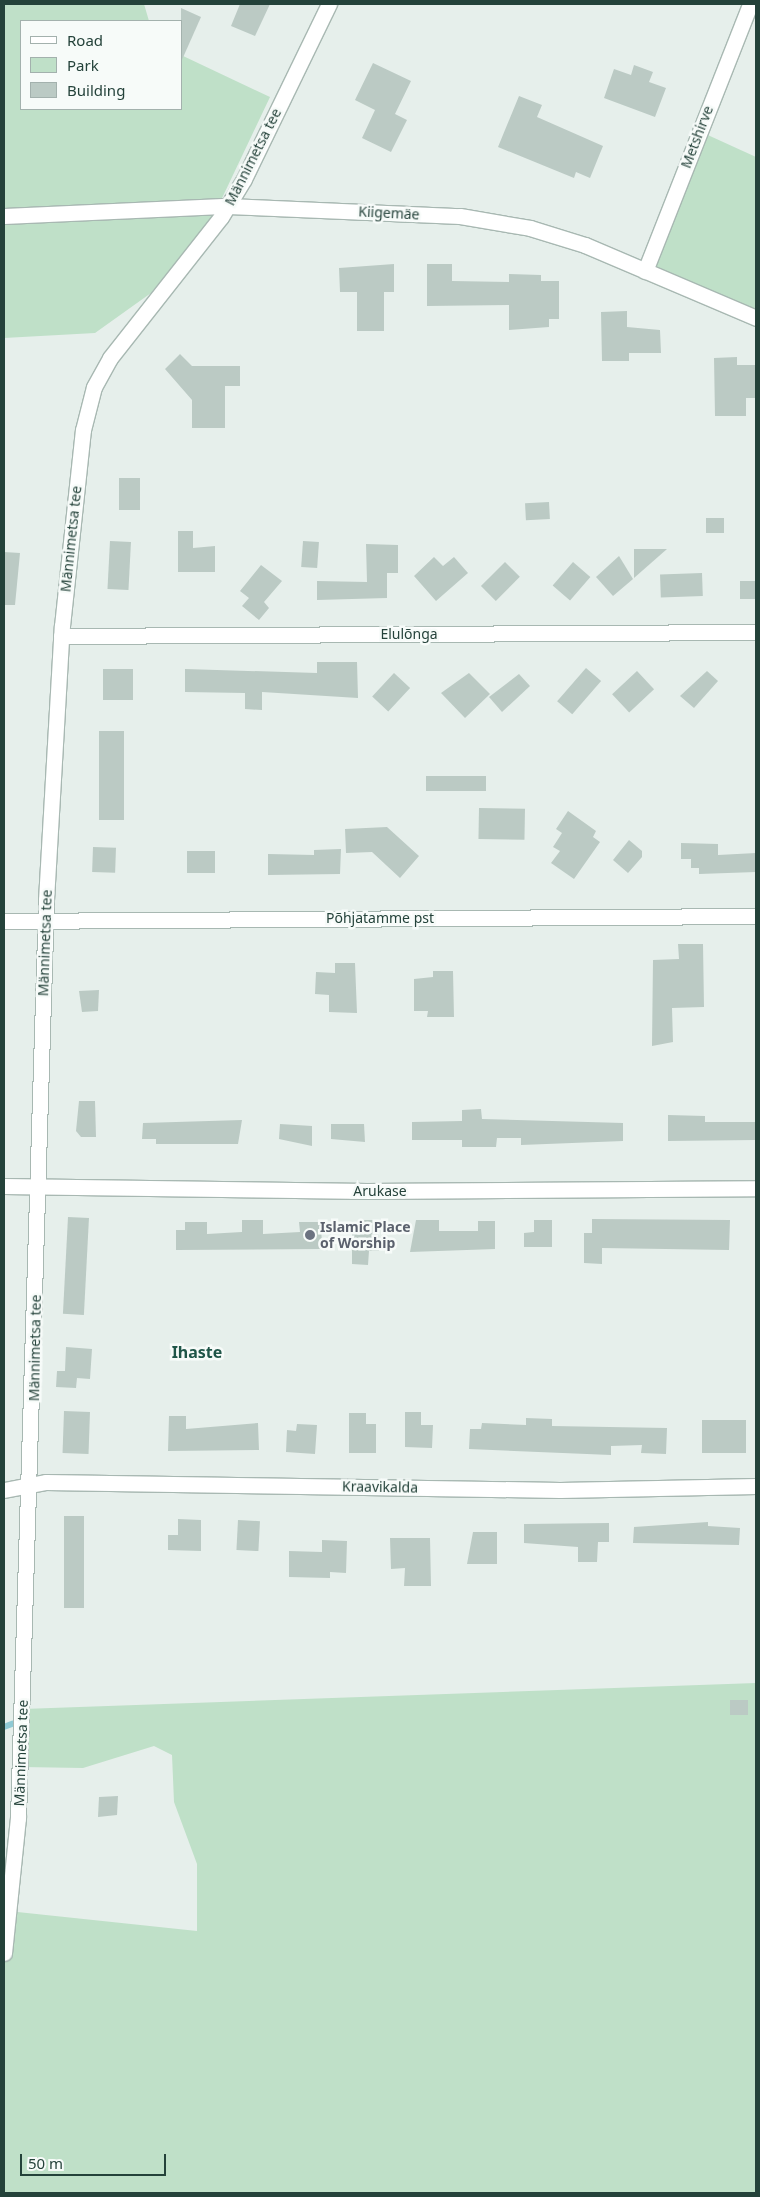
<!DOCTYPE html>
<meta charset="utf-8">
<style>
body{margin:0}
#map{position:relative;width:760px;height:2197px;overflow:hidden;background:#e6efeb;font-family:"Noto Sans",sans-serif}
div>[style]{position:absolute}
[style*='--x']{left:calc(var(--x)*1px);top:calc(var(--y)*1px);width:calc(var(--w)*1px);rotate:calc(var(--a)*1deg)}
.green>*{inset:0;background:#bfe0c8}
.stream>*{height:5.5px;margin:-2.75px;padding:0 2.75px;transform-origin:2.75px;border-radius:2.75px;background:#8ec9d4}
.building>*{inset:0;background:#bbcac4;transform-origin:0 0}
.roads{filter:drop-shadow(1px 0 #a8b8b2) drop-shadow(-1px 0 #a8b8b2) drop-shadow(0 1px #a8b8b2) drop-shadow(0 -1px #a8b8b2)}
.street>*{height:15px;margin:-7.5px;padding:0 7.5px;transform-origin:7.5px;border-radius:7.5px;background:#fff}
.dots>*{width:14px;height:14px;translate:-50% -50%;box-sizing:border-box;border:2px solid #f7fbf9;border-radius:50%}
span{translate:-50% -50%;white-space:nowrap;text-align:center;line-height:1.15;-webkit-text-stroke:5px #f7fbf9;paint-order:stroke}
.street-label{font-size:14px;color:#24423a}
.worship-label{font-size:14px;color:#5b616d;font-weight:700}
.left{translate:0 -50%;text-align:left}
.quarter-label{font-size:16px;color:#1f5548;font-weight:700}
.frame{position:absolute;inset:0;border:5px solid #24423a;pointer-events:none}
.legend{position:absolute;left:20px;top:20px;width:162px;height:90px;box-sizing:border-box;background:#f7fbf9;border:1px solid #a3b1ad;margin:0;padding:6px 9px;list-style:none;font-size:15px;color:#24423a}
.legend li{display:flex;align-items:center;gap:10px;height:25px}
.legend b{width:25px;border:1px solid #a3b1ad}
.scale{position:absolute;left:20px;top:2154px;width:146px;height:22px;box-sizing:border-box;border:2px solid #24423a;border-top:0;padding-left:6px;font-size:15px;line-height:18px;white-space:nowrap;color:#24423a;-webkit-text-stroke:4px #f7fbf9;paint-order:stroke}
</style>
<div id="map">
<div class="green">
<i style="clip-path:polygon(4px 4px,144px 4px,149px 21px,21px 21px,21px 109px,181px 109px,181px 55px,270px 97px,214px 215px,151px 293px,95px 333px,4px 338px)"></i>
<i style="clip-path:polygon(699px 131px,756px 157px,756px 318px,644px 272px)"></i>
<i style="clip-path:polygon(756px 1683px,756px 2193px,4px 2193px,4px 1956px,8px 1911px,197px 1931px,197px 1864px,174px 1802px,172px 1755px,154px 1746px,83px 1768px,22px 1767px,23px 1709px)"></i>
</div>
<div class="stream">
<i style="--x:4;--y:1727;--w:9;--a:-21"></i>
</div>
<div class="building">
<i style="clip-path:polygon(240px 4px,270px 4px,255px 36px,231px 26px)"></i>
<i style="clip-path:polygon(181px 8px,201px 17px,181px 62px)"></i>
<i style="clip-path:polygon(373px 63px,411px 81px,395px 114px,407px 120px,391px 152px,362px 138px,375px 110px,355px 100px)"></i>
<i style="clip-path:polygon(634px 65px,653px 72px,649px 82px,666px 88px,655px 117px,604px 98px,614px 69px,631px 75px)"></i>
<i style="clip-path:polygon(519px 96px,542px 105px,537px 117px,603px 146px,590px 178px,576px 172px,574px 178px,498px 147px)"></i>
<i style="clip-path:polygon(394px 264px,394px 292px,384px 292px,384px 331px,357px 331px,357px 292px,340px 292px,339px 268px)"></i>
<i style="clip-path:polygon(427px 264px,452px 264px,452px 281px,509px 282px,509px 274px,541px 275px,541px 281px,559px 281px,559px 319px,549px 319px,549px 327px,509px 330px,509px 305px,427px 306px)"></i>
<i style="clip-path:polygon(627px 311px,627px 327px,660px 330px,661px 353px,629px 353px,629px 361px,602px 361px,601px 312px)"></i>
<i style="clip-path:polygon(180px 354px,192px 366px,240px 366px,240px 386px,225px 386px,225px 428px,192px 428px,192px 400px,165px 369px)"></i>
<i style="clip-path:polygon(737px 357px,737px 365px,756px 365px,756px 398px,746px 398px,746px 416px,715px 416px,714px 358px)"></i>
<i style="left:119px;top:478px;width:21px;height:32px"></i>
<i style="left:549px;top:502px;width:17px;height:24px;rotate:87deg"></i>
<i style="left:724px;top:518px;width:15px;height:18px;rotate:90deg"></i>
<i style="clip-path:polygon(178px 531px,193px 531px,193px 548px,215px 546px,215px 572px,178px 572px)"></i>
<i style="left:110px;top:541px;width:21px;height:48px;rotate:3deg"></i>
<i style="left:303px;top:541px;width:16px;height:26px;rotate:4deg"></i>
<i style="clip-path:polygon(366px 544px,398px 545px,398px 573px,387px 573px,387px 598px,317px 600px,317px 581px,367px 582px)"></i>
<i style="clip-path:polygon(634px 549px,667px 549px,634px 578px)"></i>
<i style="clip-path:polygon(4px 552px,20px 553px,15px 605px,4px 605px)"></i>
<i style="clip-path:polygon(619px 556px,633px 579px,613px 596px,596px 577px)"></i>
<i style="clip-path:polygon(434px 557px,443px 566px,454px 557px,468px 573px,436px 601px,414px 576px)"></i>
<i style="left:505px;top:562px;width:21px;height:34px;rotate:45deg"></i>
<i style="left:573px;top:562px;width:23px;height:31px;rotate:41deg"></i>
<i style="clip-path:polygon(261px 565px,282px 581px,264px 602px,269px 608px,259px 620px,242px 606px,249px 598px,240px 591px)"></i>
<i style="left:702px;top:573px;width:23px;height:42px;rotate:88deg"></i>
<i style="left:740px;top:581px;width:16px;height:18px"></i>
<i style="clip-path:polygon(317px 662px,357px 662px,358px 698px,262px 692px,262px 710px,245px 709px,245px 693px,185px 692px,185px 669px,317px 673px)"></i>
<i style="left:586px;top:668px;width:20px;height:44px;rotate:41deg"></i>
<i style="left:103px;top:669px;width:30px;height:31px"></i>
<i style="left:637px;top:671px;width:25px;height:34px;rotate:47deg"></i>
<i style="clip-path:polygon(707px 671px,718px 681px,694px 708px,680px 696px)"></i>
<i style="left:394px;top:673px;width:22px;height:32px;rotate:43deg"></i>
<i style="clip-path:polygon(469px 673px,490px 694px,465px 718px,441px 693px)"></i>
<i style="clip-path:polygon(519px 674px,530px 686px,502px 712px,489px 697px)"></i>
<i style="left:99px;top:731px;width:25px;height:89px"></i>
<i style="left:486px;top:776px;width:15px;height:60px;rotate:90deg"></i>
<i style="left:479px;top:808px;width:46px;height:31px;rotate:1deg"></i>
<i style="clip-path:polygon(568px 811px,596px 831px,593px 837px,600px 842px,574px 879px,551px 863px,560px 851px,553px 847px,562px 833px,556px 829px)"></i>
<i style="clip-path:polygon(387px 827px,419px 856px,400px 878px,372px 852px,346px 853px,345px 829px)"></i>
<i style="clip-path:polygon(629px 840px,642px 851px,642px 857px,628px 873px,613px 860px)"></i>
<i style="clip-path:polygon(681px 843px,718px 844px,718px 855px,756px 853px,756px 872px,699px 874px,699px 868px,691px 868px,691px 859px,681px 859px)"></i>
<i style="left:93px;top:847px;width:23px;height:25px;rotate:2deg"></i>
<i style="clip-path:polygon(341px 849px,340px 874px,268px 875px,268px 854px,314px 855px,314px 850px)"></i>
<i style="left:187px;top:851px;width:28px;height:22px"></i>
<i style="clip-path:polygon(678px 944px,703px 944px,704px 1007px,672px 1008px,673px 1042px,652px 1046px,653px 960px,679px 959px)"></i>
<i style="clip-path:polygon(335px 963px,355px 963px,357px 1013px,329px 1012px,329px 995px,315px 994px,316px 972px,335px 973px)"></i>
<i style="clip-path:polygon(433px 971px,453px 971px,454px 1017px,427px 1017px,428px 1011px,414px 1011px,414px 979px,433px 977px)"></i>
<i style="clip-path:polygon(99px 990px,98px 1011px,82px 1012px,79px 991px)"></i>
<i style="clip-path:polygon(79px 1101px,95px 1101px,96px 1137px,81px 1137px,76px 1131px)"></i>
<i style="clip-path:polygon(481px 1109px,482px 1119px,623px 1123px,623px 1141px,521px 1145px,521px 1138px,497px 1138px,496px 1147px,462px 1147px,462px 1140px,412px 1140px,412px 1122px,462px 1121px,462px 1110px)"></i>
<i style="clip-path:polygon(668px 1115px,705px 1116px,705px 1122px,756px 1122px,756px 1140px,668px 1141px)"></i>
<i style="clip-path:polygon(242px 1120px,238px 1144px,156px 1144px,156px 1139px,142px 1139px,143px 1123px)"></i>
<i style="clip-path:polygon(280px 1124px,312px 1126px,312px 1146px,279px 1139px)"></i>
<i style="clip-path:polygon(331px 1124px,364px 1124px,365px 1142px,331px 1139px)"></i>
<i style="left:68px;top:1217px;width:21px;height:97px;rotate:3deg"></i>
<i style="clip-path:polygon(592px 1219px,730px 1220px,729px 1250px,602px 1248px,602px 1264px,584px 1263px,584px 1233px,592px 1233px)"></i>
<i style="clip-path:polygon(242px 1220px,263px 1220px,263px 1234px,300px 1232px,299px 1222px,321px 1222px,322px 1249px,176px 1250px,176px 1230px,185px 1230px,185px 1222px,207px 1222px,207px 1234px,242px 1232px)"></i>
<i style="clip-path:polygon(360px 1220px,379px 1220px,379px 1251px,369px 1251px,368px 1265px,352px 1264px,352px 1230px,359px 1230px)"></i>
<i style="clip-path:polygon(416px 1220px,439px 1220px,439px 1231px,478px 1231px,478px 1221px,495px 1221px,495px 1249px,410px 1252px)"></i>
<i style="clip-path:polygon(534px 1220px,552px 1220px,552px 1247px,524px 1247px,524px 1233px,534px 1232px)"></i>
<i style="clip-path:polygon(66px 1347px,92px 1349px,90px 1379px,77px 1378px,76px 1388px,56px 1387px,57px 1371px,65px 1371px)"></i>
<i style="left:64px;top:1411px;width:26px;height:42px;rotate:2deg"></i>
<i style="clip-path:polygon(405px 1412px,421px 1412px,421px 1425px,433px 1425px,432px 1448px,405px 1447px)"></i>
<i style="clip-path:polygon(349px 1413px,366px 1413px,366px 1424px,376px 1424px,376px 1453px,349px 1453px)"></i>
<i style="clip-path:polygon(169px 1416px,186px 1416px,186px 1429px,258px 1423px,259px 1450px,168px 1451px)"></i>
<i style="clip-path:polygon(526px 1418px,552px 1419px,552px 1426px,667px 1428px,666px 1454px,641px 1453px,642px 1445px,611px 1446px,611px 1455px,469px 1449px,470px 1429px,481px 1429px,482px 1423px,526px 1425px)"></i>
<i style="left:746px;top:1420px;width:33px;height:44px;rotate:90deg"></i>
<i style="clip-path:polygon(297px 1424px,317px 1425px,315px 1454px,286px 1452px,287px 1430px,296px 1431px)"></i>
<i style="left:64px;top:1516px;width:20px;height:92px"></i>
<i style="clip-path:polygon(178px 1519px,201px 1520px,201px 1551px,168px 1550px,168px 1535px,178px 1535px)"></i>
<i style="left:238px;top:1520px;width:22px;height:30px;rotate:3deg"></i>
<i style="clip-path:polygon(708px 1522px,708px 1526px,740px 1528px,739px 1545px,633px 1543px,634px 1527px)"></i>
<i style="clip-path:polygon(609px 1523px,609px 1542px,598px 1542px,597px 1562px,578px 1562px,578px 1547px,524px 1543px,524px 1524px)"></i>
<i style="clip-path:polygon(473px 1532px,497px 1532px,497px 1564px,467px 1564px)"></i>
<i style="clip-path:polygon(390px 1538px,430px 1538px,431px 1586px,404px 1586px,405px 1568px,391px 1569px)"></i>
<i style="clip-path:polygon(322px 1540px,347px 1541px,346px 1573px,330px 1572px,330px 1578px,289px 1577px,289px 1551px,322px 1552px)"></i>
<i style="left:748px;top:1700px;width:15px;height:18px;rotate:90deg"></i>
<i style="clip-path:polygon(118px 1796px,117px 1815px,98px 1817px,99px 1797px)"></i>
</div>
<div class="roads">
<div class="street">
<i style="--x:4;--y:216;--w:224;--a:-2.6"></i>
<i style="--x:228;--y:206;--w:232;--a:2.5"></i>
<i style="--x:460;--y:216;--w:71;--a:9.7"></i>
<i style="--x:530;--y:228;--w:58;--a:17.2"></i>
<i style="--x:585;--y:245;--w:186;--a:23.1"></i>
<i style="--x:645;--y:271;--w:287;--a:-68.5"></i>
<i style="--x:61;--y:636;--w:695;--a:-0.33"></i>
<i style="--x:4;--y:921;--w:752;--a:-0.38"></i>
<i style="--x:4;--y:1186;--w:363;--a:0.8"></i>
<i style="--x:367;--y:1191;--w:389;--a:-0.4"></i>
<i style="--x:4;--y:1490;--w:43;--a:-10.8"></i>
<i style="--x:46;--y:1482;--w:514;--a:0.89"></i>
<i style="--x:560;--y:1490;--w:196;--a:-1.2"></i>
<i style="--x:4;--y:1953;--w:136;--a:-84.1"></i>
<i style="--x:18;--y:1818;--w:918;--a:-88.25"></i>
<i style="--x:46;--y:900;--w:274;--a:-86.7"></i>
<i style="--x:62;--y:626;--w:197;--a:-83.9"></i>
<i style="--x:83;--y:430;--w:44;--a:-75.7"></i>
<i style="--x:94;--y:387;--w:33;--a:-61"></i>
<i style="--x:110;--y:358;--w:179;--a:-51.8"></i>
<i style="--x:221;--y:217;--w:44;--a:-58.8"></i>
<i style="--x:244;--y:179;--w:195;--a:-64.1"></i>
</div>
</div>
<div class="dots">
<i style="left:310px;top:1235px;background:#6b7280"></i>
</div>
<div class="street-label">
<span style="left:697px;top:137px;rotate:-69deg">Metshirve</span>
<span style="left:253px;top:157px;rotate:-63deg">Männimetsa tee</span>
<span style="left:389px;top:213px;rotate:3deg">Kiigemäe</span>
<span style="left:71px;top:539px;rotate:-84deg">Männimetsa tee</span>
<span style="left:409px;top:634px">Elulõnga</span>
<span style="left:380px;top:918px">Põhjatamme pst</span>
<span style="left:45px;top:943px;rotate:-88deg">Männimetsa tee</span>
<span style="left:380px;top:1191px">Arukase</span>
<span style="left:35px;top:1348px;rotate:-89deg">Männimetsa tee</span>
<span style="left:380px;top:1487px;rotate:1deg">Kraavikalda</span>
<span style="left:21px;top:1753px;rotate:-88deg">Männimetsa tee</span>
</div>
<div class="worship-label">
<span class="left" style="left:320px;top:1235px">Islamic Place<br>of Worship</span>
</div>
<div class="quarter-label">
<span style="left:197px;top:1352px">Ihaste</span>
</div>
<div class="frame"></div>
<ul class="legend">
<li><b style="height:6px;background:#fff"></b>Road</li>
<li><b style="height:14px;background:#bfe0c8"></b>Park</li>
<li><b style="height:14px;background:#bbcac4"></b>Building</li>
</ul>
<div class="scale">50 m</div>
</div>
